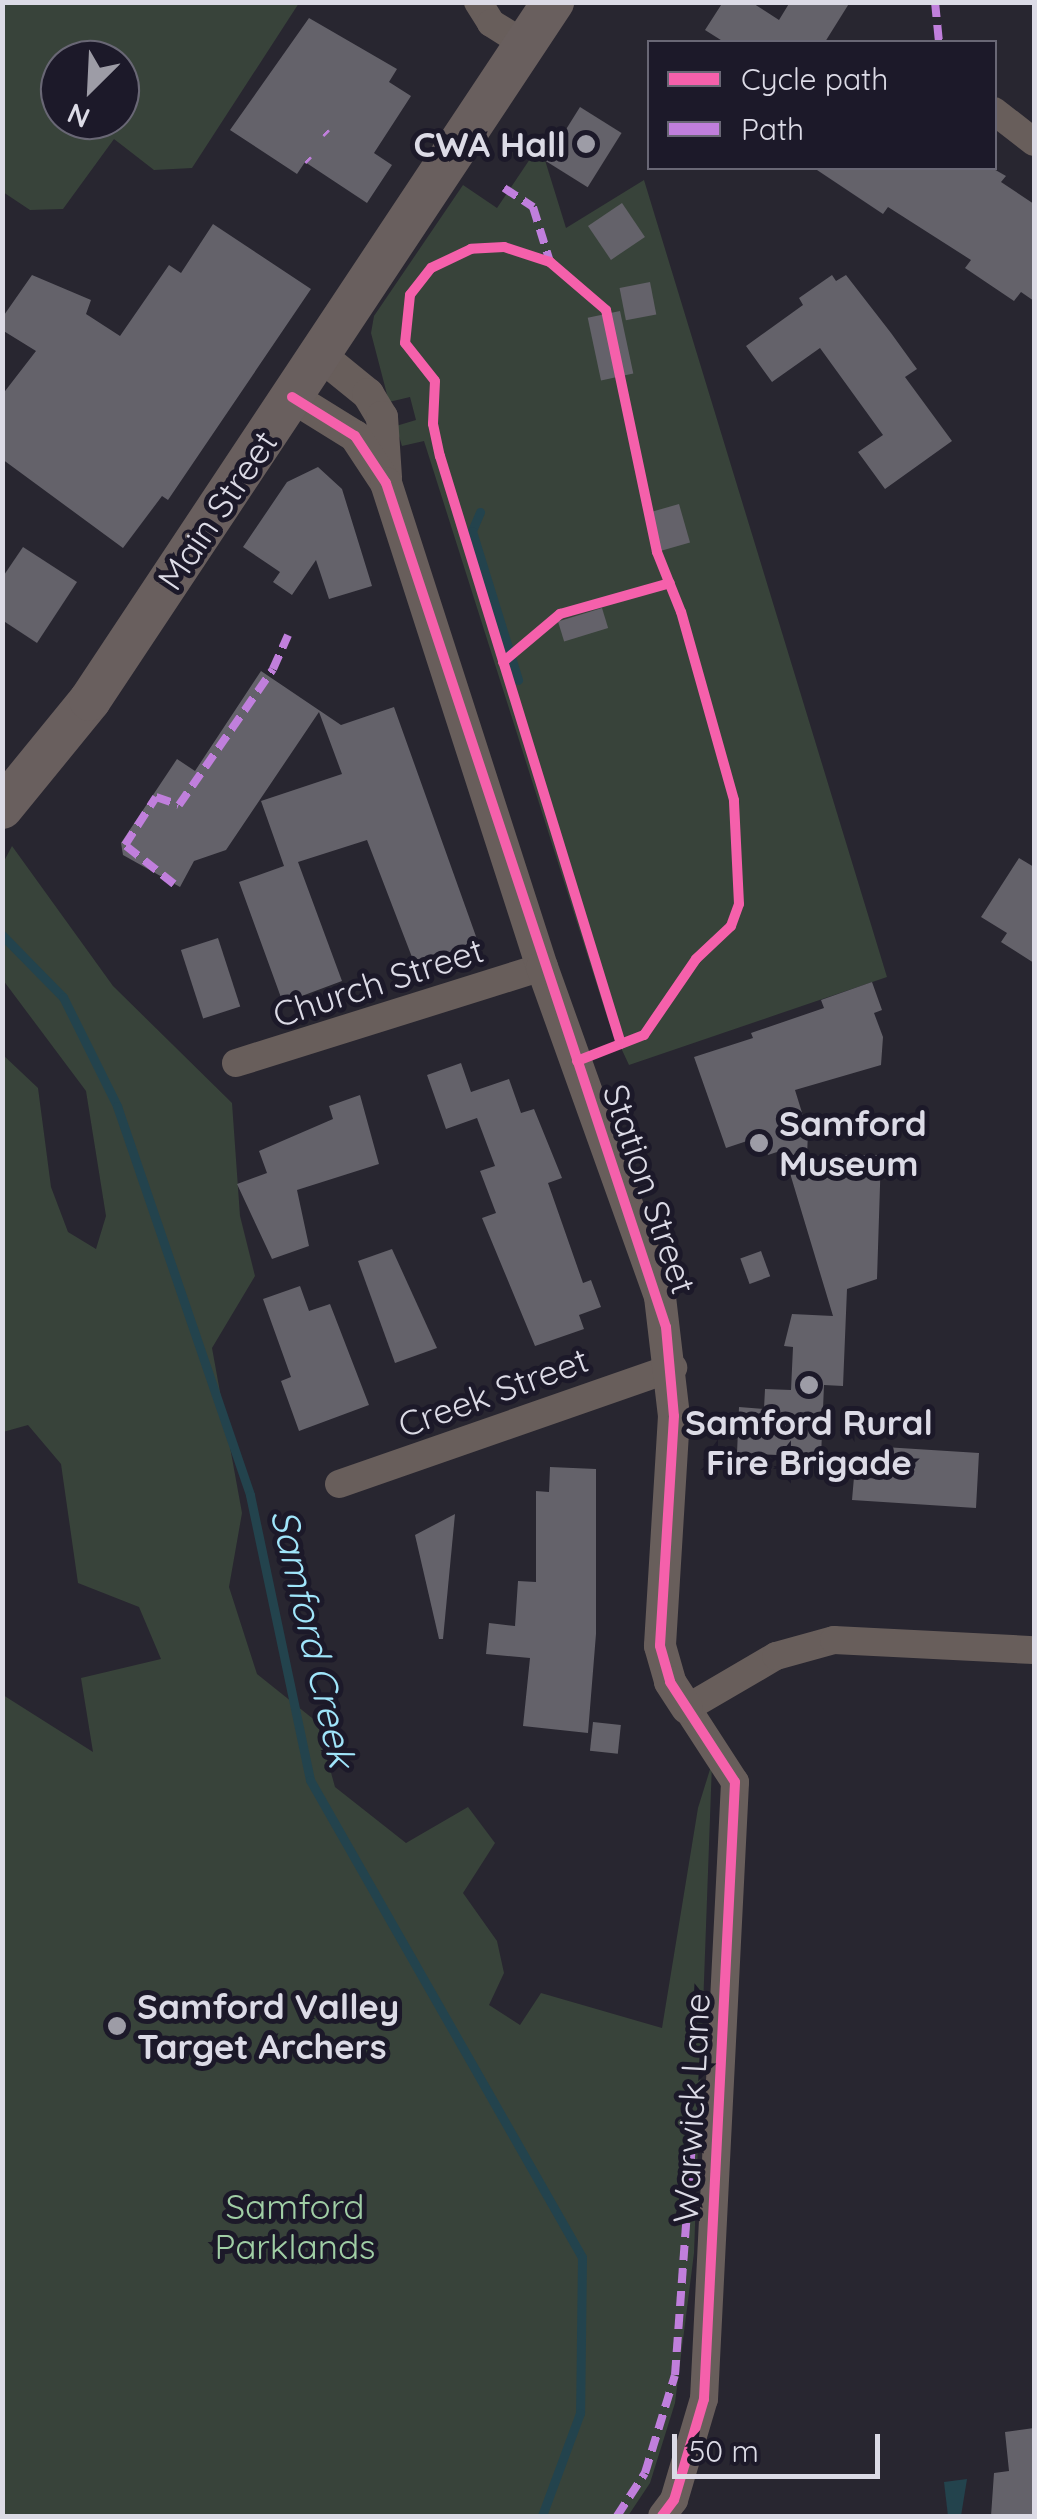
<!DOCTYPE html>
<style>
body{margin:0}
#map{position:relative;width:1037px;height:2519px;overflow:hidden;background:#282630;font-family:Quicksand,sans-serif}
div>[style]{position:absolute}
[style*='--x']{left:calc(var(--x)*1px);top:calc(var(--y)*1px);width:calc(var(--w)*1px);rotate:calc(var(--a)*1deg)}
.green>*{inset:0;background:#38433a}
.water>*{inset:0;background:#23434d}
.stream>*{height:9px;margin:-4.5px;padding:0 4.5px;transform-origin:4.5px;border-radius:4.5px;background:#23434d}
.building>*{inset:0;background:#64626a;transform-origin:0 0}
.minor>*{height:28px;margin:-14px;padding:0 14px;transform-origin:14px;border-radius:14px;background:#685e5b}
.tertiary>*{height:32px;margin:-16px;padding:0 16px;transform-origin:16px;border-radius:16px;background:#685e5b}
.primary>*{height:42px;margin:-21px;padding:0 21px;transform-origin:21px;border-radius:21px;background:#695f5e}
.quiet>*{height:8px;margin-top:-4px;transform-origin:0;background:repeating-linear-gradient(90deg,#c07fdc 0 15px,transparent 0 23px)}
.cycleway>*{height:10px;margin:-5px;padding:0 5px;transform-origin:5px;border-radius:5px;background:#f560ab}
.dots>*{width:28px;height:28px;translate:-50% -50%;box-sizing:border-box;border:5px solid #1c1929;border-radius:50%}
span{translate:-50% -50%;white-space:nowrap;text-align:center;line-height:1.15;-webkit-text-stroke:10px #1c1929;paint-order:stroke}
.poi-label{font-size:35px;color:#dcdbe6;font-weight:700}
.right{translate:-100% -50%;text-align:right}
.left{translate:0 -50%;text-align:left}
.street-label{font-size:35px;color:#dcdbe6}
.park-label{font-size:35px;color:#a0cea5}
.water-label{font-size:38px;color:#a0e5fa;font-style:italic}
.frame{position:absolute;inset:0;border:5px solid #dcdbe6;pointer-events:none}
.legend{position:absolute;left:647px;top:40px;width:350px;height:130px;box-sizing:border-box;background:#1c1929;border:2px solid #696775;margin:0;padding:12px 18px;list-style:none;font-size:30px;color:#dcdbe6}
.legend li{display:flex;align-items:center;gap:20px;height:50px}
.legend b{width:50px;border:2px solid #696775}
.north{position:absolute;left:40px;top:40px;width:100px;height:100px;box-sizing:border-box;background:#1c1929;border:2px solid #696775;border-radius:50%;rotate:204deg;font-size:28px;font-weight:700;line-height:40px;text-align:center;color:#dcdbe6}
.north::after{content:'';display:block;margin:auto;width:35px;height:45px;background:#9d9ca6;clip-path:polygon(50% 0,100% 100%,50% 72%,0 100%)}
.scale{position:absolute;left:672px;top:2434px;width:208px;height:45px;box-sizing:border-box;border:5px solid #dcdbe6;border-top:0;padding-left:12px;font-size:30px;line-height:35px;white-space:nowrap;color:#dcdbe6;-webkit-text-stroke:8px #1c1929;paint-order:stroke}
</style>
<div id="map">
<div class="green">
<i style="clip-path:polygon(evenodd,2px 3px,3px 2px,299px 3px,192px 168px,154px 170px,114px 139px,63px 209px,30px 210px,3px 192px,2px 3px,60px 60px,120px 60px,120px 120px,60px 120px,60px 60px)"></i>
<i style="clip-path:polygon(540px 144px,566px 228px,644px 180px,887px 977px,629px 1065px,608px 1020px,424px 441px,402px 446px,396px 426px,416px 420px,410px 397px,389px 402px,371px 333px,374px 316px,463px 185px,497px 208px)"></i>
<i style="clip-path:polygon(12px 846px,113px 986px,232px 1103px,240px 1216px,255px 1276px,212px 1348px,242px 1513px,229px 1587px,257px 1674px,317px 1722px,335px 1787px,406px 1843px,468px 1807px,495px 1843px,463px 1893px,497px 1941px,504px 1973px,489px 2005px,520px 2025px,541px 1993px,662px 2028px,698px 1808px,712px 1763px,694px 2253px,675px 2403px,650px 2483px,628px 2516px,3px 2516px,3px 1695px,93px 1752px,81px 1678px,161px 1659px,139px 1607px,78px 1583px,61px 1464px,28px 1425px,3px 1432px,2px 1054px,38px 1088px,51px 1187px,68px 1232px,96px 1249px,106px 1216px,86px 1091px,3px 980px,3px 863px)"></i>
</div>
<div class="water">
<i style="clip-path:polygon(967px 2479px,961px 2516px,948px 2516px,944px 2482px)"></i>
</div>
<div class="stream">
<i style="--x:480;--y:512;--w:21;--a:113"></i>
<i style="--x:472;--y:531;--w:156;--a:72.8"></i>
<i style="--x:2;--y:935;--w:87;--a:45.5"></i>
<i style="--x:63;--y:997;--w:122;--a:63.6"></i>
<i style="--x:117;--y:1106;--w:411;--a:71.1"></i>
<i style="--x:250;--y:1495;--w:291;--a:78.1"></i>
<i style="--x:310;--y:1780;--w:549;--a:60.31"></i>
<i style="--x:582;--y:2257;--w:156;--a:90.7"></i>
<i style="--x:580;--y:2413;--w:110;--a:110.3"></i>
</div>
<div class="building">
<i style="clip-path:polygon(723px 2px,751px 2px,779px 20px,790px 2px,850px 2px,825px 42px,724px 42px,705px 30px)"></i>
<i style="clip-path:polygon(309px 18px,397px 69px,389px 82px,411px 96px,374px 153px,392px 165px,367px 203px,305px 162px,297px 174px,230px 130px)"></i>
<i style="left:580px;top:107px;width:49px;height:64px;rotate:32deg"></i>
<i style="clip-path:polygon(814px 168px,992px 168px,1006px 176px,1001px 182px,1034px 204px,1034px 301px,1021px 292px,1014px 301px,965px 268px,971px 260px,888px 207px,883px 214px)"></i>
<i style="left:622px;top:203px;width:41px;height:41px;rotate:56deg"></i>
<i style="clip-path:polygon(213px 224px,311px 289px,168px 500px,162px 496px,123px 548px,2px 459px,2px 395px,36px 351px,2px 330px,2px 318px,32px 275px,91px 300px,86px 314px,120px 336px,169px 265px,181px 273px)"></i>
<i style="clip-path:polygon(832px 275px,836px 281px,846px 275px,891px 333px,917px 369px,905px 377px,952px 441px,885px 489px,858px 452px,883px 435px,820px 348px,772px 382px,746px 346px,803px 305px,799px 298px)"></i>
<i style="left:650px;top:282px;width:33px;height:31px;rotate:79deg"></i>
<i style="left:620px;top:311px;width:64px;height:33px;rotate:78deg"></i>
<i style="clip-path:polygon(318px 467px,342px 489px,372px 586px,329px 599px,316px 560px,292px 595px,273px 582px,280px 572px,243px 547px,287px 482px)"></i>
<i style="left:679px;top:504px;width:40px;height:30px;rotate:74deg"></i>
<i style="clip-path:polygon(23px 547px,77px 582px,37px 643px,2px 620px,2px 578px)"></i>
<i style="left:602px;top:608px;width:21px;height:46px;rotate:73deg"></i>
<i style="clip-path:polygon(261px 671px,341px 725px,394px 707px,478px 942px,415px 965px,367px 840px,298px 862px,342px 981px,283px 1003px,239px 882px,284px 866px,261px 801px,342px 774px,319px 712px,226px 850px,194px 861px,180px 887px,123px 855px,121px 843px,177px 759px,195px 771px)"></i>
<i style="clip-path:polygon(1019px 858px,1034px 867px,1034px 963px,1001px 942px,1007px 933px,981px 917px)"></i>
<i style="left:218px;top:938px;width:72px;height:39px;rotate:72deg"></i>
<i style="clip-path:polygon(872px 982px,882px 1010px,874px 1013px,883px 1037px,881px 1065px,795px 1090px,808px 1132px,807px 1156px,881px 1155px,877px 1279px,847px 1289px,843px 1386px,824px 1385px,821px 1457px,737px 1453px,739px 1407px,764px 1409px,765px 1389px,791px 1390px,793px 1347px,784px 1346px,792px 1314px,833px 1316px,783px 1150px,768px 1155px,762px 1136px,726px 1148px,694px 1057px,753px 1038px,751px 1033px,824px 1008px,821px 1000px)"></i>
<i style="clip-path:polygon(461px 1063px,471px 1092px,509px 1079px,521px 1113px,534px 1109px,562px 1178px,548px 1183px,583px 1283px,591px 1280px,601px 1307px,579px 1315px,584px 1329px,535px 1346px,482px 1218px,496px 1213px,480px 1171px,495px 1166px,477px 1118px,446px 1129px,427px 1075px)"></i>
<i style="clip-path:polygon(360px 1095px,379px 1164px,297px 1190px,309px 1246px,272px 1259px,237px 1184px,267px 1173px,259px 1151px,333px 1119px,329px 1106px)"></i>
<i style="clip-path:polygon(392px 1249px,437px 1348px,395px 1363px,358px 1261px)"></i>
<i style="left:761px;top:1251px;width:27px;height:22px;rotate:70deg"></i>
<i style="clip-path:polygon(300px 1286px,309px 1311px,330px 1304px,369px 1405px,299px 1431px,281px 1381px,291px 1377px,263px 1299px)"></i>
<i style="clip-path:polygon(884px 1447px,979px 1453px,976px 1508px,852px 1500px,854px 1477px,882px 1479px)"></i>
<i style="clip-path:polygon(550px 1467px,596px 1469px,596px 1634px,588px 1733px,523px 1726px,530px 1658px,486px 1654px,489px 1623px,515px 1626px,518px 1581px,536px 1582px,536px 1491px,549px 1492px)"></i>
<i style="clip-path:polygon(455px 1514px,443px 1639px,439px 1639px,415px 1535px)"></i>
<i style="left:593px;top:1722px;width:28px;height:29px;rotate:6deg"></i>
<i style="clip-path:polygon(1034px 2428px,1034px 2516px,991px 2516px,994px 2473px,1009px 2471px,1005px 2432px)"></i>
</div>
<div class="minor">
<i style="--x:478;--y:2;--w:25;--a:58"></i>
<i style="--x:491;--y:23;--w:40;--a:32"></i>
<i style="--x:994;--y:111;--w:51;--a:37.8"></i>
<i style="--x:236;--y:1063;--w:321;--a:-17.4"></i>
<i style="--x:339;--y:1484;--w:354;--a:-19.2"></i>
<i style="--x:662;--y:2516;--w:20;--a:-53"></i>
<i style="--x:674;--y:2500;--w:105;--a:-73.5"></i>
<i style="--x:704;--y:2399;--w:618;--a:-87.12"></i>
<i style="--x:735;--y:1782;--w:88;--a:-123"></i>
<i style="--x:687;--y:1708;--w:103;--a:-30.3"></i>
<i style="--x:776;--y:1656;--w:60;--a:-15.4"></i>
<i style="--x:834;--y:1640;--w:200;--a:2.9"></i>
</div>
<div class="tertiary">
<i style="--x:320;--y:355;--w:62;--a:39.1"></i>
<i style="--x:368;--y:394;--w:27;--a:59"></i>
<i style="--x:382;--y:417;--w:61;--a:86.2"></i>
<i style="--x:292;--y:397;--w:74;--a:31.8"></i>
<i style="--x:355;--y:436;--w:56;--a:56.6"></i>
<i style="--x:386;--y:483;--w:509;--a:72.14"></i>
<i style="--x:542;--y:967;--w:350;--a:70.3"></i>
<i style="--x:660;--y:1297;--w:120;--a:83.3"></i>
<i style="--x:674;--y:1416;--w:230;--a:93.5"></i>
<i style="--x:660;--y:1646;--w:37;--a:74"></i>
<i style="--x:670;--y:1682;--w:31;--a:57"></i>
</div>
<div class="primary">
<i style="--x:2;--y:808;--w:139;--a:-50.8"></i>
<i style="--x:90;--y:700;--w:838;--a:-56.44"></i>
</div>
<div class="quiet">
<i style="--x:935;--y:2;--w:40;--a:84.3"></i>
<i style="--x:325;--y:132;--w:3;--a:45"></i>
<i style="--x:307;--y:159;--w:3;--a:45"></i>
<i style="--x:504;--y:188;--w:35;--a:33"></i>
<i style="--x:533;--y:207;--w:58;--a:72.8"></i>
<i style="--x:174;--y:884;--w:63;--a:-141.5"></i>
<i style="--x:125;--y:845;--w:57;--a:-57.1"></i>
<i style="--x:156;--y:797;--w:24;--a:19"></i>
<i style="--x:179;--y:805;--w:165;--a:-55.3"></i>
<i style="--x:273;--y:669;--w:37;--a:-66"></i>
<i style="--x:617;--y:2516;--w:51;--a:-56.9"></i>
<i style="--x:645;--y:2473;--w:102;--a:-73"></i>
<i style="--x:675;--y:2375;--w:246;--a:-85.8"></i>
</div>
<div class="cycleway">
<i style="--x:292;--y:397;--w:74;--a:31.8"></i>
<i style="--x:355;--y:436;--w:56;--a:56.6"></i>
<i style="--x:386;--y:483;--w:889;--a:71.65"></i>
<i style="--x:666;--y:1327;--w:89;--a:84.9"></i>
<i style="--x:674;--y:1416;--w:230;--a:93.5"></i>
<i style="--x:660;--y:1646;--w:37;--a:74"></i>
<i style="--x:670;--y:1682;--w:119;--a:57"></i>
<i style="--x:735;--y:1782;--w:618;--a:92.88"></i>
<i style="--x:704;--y:2399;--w:105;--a:106.5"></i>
<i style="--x:674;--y:2500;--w:20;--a:127"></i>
<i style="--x:503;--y:662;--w:75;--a:-40.1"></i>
<i style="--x:560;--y:614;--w:114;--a:-15.7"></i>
<i style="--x:577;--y:1061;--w:72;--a:-21.2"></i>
<i style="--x:644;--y:1035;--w:92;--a:-55.6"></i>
<i style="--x:696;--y:959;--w:48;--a:-43.3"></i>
<i style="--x:731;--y:926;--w:23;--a:-70"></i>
<i style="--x:739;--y:904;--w:104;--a:-92.8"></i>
<i style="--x:734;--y:800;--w:195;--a:-105.7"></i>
<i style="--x:681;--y:612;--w:65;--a:-111.8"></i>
<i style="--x:657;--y:552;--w:247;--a:-101.9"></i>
<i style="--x:606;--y:310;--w:74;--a:-139.4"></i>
<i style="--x:550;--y:262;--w:48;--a:-161.9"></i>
<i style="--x:504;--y:247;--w:33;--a:177"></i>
<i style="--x:471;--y:249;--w:44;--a:154.6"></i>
<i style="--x:431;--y:268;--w:34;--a:128"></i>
<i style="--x:410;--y:295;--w:48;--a:95.9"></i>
<i style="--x:405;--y:343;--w:48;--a:51.7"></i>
<i style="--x:435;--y:381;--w:43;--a:92.7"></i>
<i style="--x:433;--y:424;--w:33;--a:78"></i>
<i style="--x:440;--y:456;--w:615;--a:72.89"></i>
</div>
<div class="dots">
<i style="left:586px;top:144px;background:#9d9ca6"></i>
<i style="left:759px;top:1143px;background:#9d9ca6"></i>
<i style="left:809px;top:1385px;background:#9d9ca6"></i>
<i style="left:117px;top:2026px;background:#9d9ca6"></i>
</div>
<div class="poi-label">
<span class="right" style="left:566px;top:144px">CWA Hall</span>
<span class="left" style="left:779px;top:1143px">Samford<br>Museum</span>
<span style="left:809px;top:1442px">Samford Rural<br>Fire Brigade</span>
<span class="left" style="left:137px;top:2026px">Samford Valley<br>Target Archers</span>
</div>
<div class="street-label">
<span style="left:217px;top:510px;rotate:-56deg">Main Street</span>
<span style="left:378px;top:982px;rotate:-18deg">Church Street</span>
<span style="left:650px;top:1189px;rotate:71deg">Station Street</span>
<span style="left:493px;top:1392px;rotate:-20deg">Creek Street</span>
<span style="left:691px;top:2108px;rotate:-87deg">Warwick Lane</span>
</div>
<div class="park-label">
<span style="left:295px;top:2226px">Samford<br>Parklands</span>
</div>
<div class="water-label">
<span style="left:313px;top:1638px;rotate:77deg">Samford Creek</span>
</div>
<div class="frame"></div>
<ul class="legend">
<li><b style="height:12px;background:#f560ab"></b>Cycle path</li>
<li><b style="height:12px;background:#c07fdc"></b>Path</li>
</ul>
<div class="north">N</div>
<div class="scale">50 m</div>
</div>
